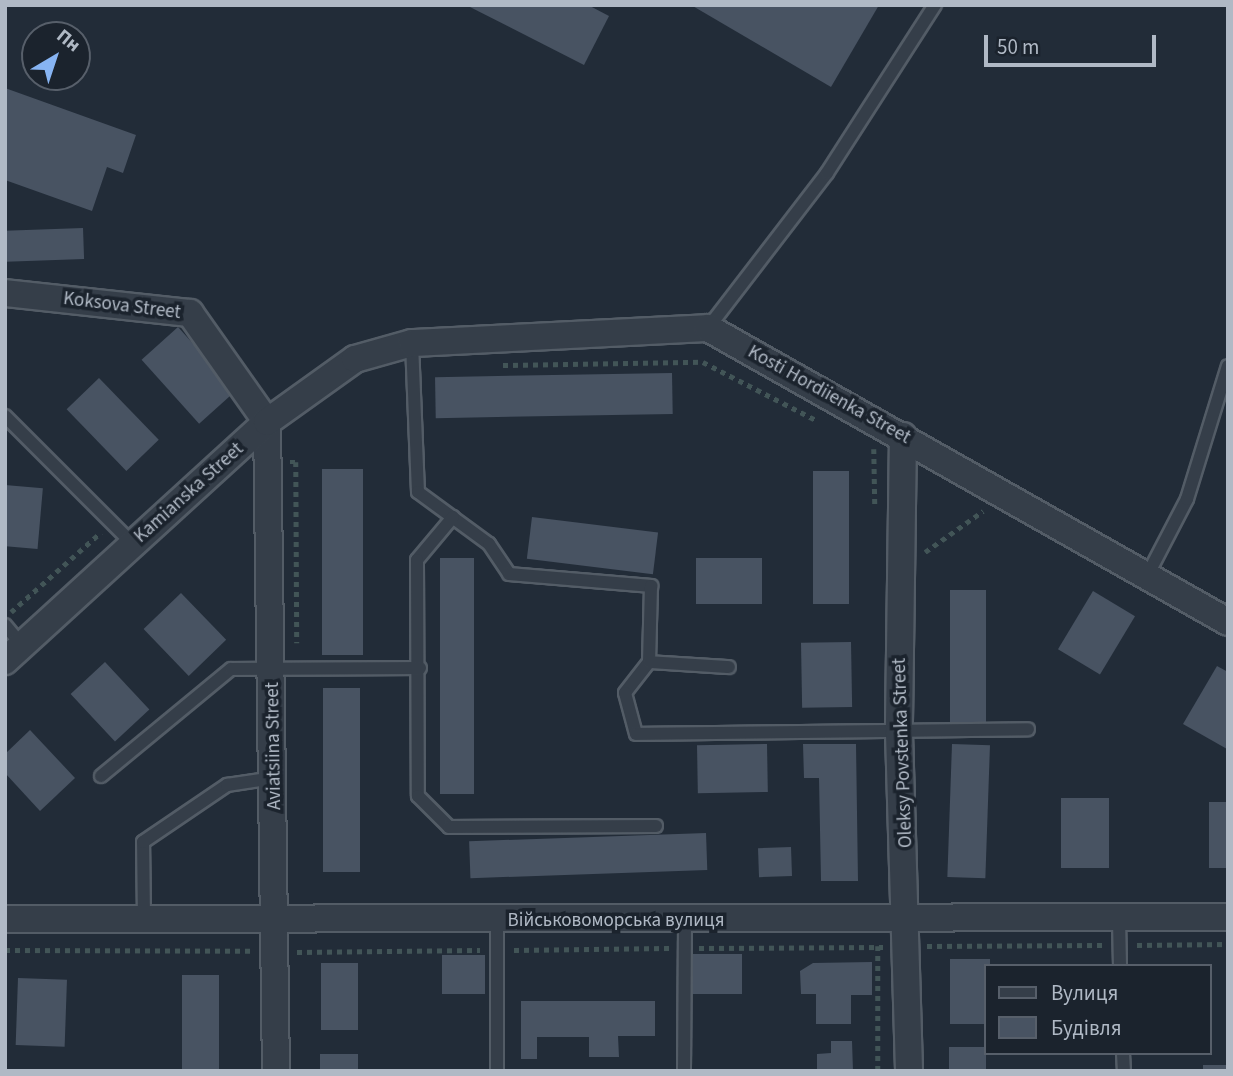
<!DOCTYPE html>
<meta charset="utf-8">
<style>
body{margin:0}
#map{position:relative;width:1233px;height:1076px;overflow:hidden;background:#222c38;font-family:"Source Sans 3",sans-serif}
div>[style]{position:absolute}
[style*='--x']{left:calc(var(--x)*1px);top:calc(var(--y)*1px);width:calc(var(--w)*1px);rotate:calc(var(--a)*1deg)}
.building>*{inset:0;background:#485362;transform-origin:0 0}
.path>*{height:4.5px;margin-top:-2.25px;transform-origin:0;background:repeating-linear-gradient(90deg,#425557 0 5px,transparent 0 10px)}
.roads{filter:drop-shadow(2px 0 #535c66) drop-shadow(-2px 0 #535c66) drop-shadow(0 2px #535c66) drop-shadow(0 -2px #535c66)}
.lane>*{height:12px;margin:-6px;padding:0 6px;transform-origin:6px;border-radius:6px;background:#353e49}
.street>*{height:26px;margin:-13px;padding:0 13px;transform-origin:13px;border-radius:13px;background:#353e49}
span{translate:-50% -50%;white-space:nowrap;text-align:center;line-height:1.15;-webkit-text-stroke:7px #1b232d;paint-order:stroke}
.street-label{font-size:19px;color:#b0b9c5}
.frame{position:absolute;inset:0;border:7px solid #b0b9c5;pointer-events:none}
.legend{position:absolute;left:984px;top:964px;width:228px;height:91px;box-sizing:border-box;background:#1b232d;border:2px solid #575f6a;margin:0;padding:9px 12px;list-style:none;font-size:21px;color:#b0b9c5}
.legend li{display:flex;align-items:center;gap:14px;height:35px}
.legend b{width:35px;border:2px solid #575f6a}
.north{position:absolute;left:21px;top:21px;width:70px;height:70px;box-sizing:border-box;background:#1b232d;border:2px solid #575f6a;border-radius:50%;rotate:39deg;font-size:19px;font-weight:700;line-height:28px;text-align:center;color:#b0b9c5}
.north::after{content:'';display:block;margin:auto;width:24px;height:32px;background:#87b4f3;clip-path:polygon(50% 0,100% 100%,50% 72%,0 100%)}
.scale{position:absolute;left:984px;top:35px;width:172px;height:32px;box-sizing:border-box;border:4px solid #b0b9c5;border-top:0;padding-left:9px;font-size:21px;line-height:24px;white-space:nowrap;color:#b0b9c5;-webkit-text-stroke:5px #1b232d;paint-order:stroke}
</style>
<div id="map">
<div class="building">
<i style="clip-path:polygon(466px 5px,588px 5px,609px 16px,584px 65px)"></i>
<i style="clip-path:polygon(691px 5px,879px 5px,831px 87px)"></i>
<i style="clip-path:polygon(5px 88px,136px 135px,123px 173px,107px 167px,92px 211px,5px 180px)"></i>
<i style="left:83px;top:228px;width:31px;height:78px;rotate:88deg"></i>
<i style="left:178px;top:327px;width:86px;height:49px;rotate:48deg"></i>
<i style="left:672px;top:373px;width:41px;height:237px;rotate:89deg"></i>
<i style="left:99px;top:378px;width:86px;height:45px;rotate:46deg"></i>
<i style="left:322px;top:469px;width:41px;height:186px"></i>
<i style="left:849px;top:471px;width:133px;height:36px;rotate:90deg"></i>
<i style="left:5px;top:485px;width:38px;height:61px;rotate:5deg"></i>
<i style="left:532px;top:517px;width:127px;height:42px;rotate:7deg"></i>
<i style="left:440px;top:558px;width:34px;height:236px"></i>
<i style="left:762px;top:558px;width:46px;height:66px;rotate:90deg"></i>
<i style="left:950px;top:590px;width:36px;height:134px"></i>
<i style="left:1093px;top:591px;width:49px;height:68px;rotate:31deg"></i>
<i style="left:181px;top:593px;width:65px;height:52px;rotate:46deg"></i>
<i style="left:851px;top:642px;width:65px;height:50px;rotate:89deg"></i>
<i style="left:105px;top:662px;width:65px;height:47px;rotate:47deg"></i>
<i style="clip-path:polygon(1217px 666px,1228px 672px,1227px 749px,1183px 724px)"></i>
<i style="left:323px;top:688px;width:37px;height:184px"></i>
<i style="clip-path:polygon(30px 730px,75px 778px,40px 811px,5px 773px,5px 754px)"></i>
<i style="left:767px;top:744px;width:48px;height:70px;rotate:89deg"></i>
<i style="clip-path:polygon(803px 744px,856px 744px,858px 881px,821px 881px,819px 778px,804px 778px)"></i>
<i style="left:952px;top:744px;width:38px;height:133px;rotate:2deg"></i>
<i style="left:1061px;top:798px;width:48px;height:70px"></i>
<i style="left:1209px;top:802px;width:19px;height:66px"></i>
<i style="left:706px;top:833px;width:37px;height:237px;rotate:88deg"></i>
<i style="left:791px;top:847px;width:29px;height:33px;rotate:88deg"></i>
<i style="left:742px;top:954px;width:40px;height:53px;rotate:90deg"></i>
<i style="left:442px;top:955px;width:43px;height:39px"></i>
<i style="left:950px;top:959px;width:40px;height:65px"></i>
<i style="clip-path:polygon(872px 962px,872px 995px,851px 995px,851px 1024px,816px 1024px,816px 994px,801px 994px,800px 971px,813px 963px)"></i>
<i style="left:321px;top:963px;width:37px;height:67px"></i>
<i style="left:182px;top:975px;width:37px;height:96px"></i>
<i style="left:18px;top:978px;width:49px;height:67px;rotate:2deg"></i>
<i style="clip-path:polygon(521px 1001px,655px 1001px,655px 1036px,618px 1036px,619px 1057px,589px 1057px,589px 1037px,537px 1037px,537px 1059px,521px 1059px)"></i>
<i style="clip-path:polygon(831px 1041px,852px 1041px,853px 1071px,817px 1071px,817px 1054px,831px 1053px)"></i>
<i style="left:949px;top:1047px;width:37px;height:24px"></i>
<i style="left:320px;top:1054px;width:38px;height:17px"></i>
<i style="left:1203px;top:1065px;width:25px;height:6px"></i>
</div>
<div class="path">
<i style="--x:503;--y:365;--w:200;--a:-0.9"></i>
<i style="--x:703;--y:362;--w:127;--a:27.2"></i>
<i style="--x:874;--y:449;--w:57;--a:89"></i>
<i style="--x:290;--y:462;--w:6;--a:0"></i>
<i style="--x:296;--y:462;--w:181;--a:89.7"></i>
<i style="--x:925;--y:552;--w:71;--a:-35.3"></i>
<i style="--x:11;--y:612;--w:120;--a:-41.6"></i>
<i style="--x:1137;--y:945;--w:91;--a:-0.6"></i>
<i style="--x:878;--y:946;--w:125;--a:90"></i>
<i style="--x:927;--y:946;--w:176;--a:-0.3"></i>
<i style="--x:699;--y:948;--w:184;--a:-0.3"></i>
<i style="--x:5;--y:950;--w:248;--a:0.2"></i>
<i style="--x:514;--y:950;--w:155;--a:-0.7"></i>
<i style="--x:297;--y:952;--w:183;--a:-0.6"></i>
</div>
<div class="roads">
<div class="lane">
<i style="--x:708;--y:328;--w:195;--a:-52.5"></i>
<i style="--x:827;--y:173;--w:200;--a:-57.3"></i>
<i style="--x:412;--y:343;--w:149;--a:87.7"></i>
<i style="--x:418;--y:492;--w:88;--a:36.2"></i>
<i style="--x:489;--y:544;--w:36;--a:56"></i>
<i style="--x:509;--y:574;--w:143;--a:4.8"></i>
<i style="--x:651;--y:586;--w:76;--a:91.5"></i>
<i style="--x:649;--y:662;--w:39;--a:128"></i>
<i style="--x:625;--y:693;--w:42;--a:75"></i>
<i style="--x:636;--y:734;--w:392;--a:-0.7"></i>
<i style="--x:5;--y:416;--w:181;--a:45"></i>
<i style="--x:453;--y:517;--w:56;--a:129.9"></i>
<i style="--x:417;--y:560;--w:236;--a:89.8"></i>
<i style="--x:418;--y:796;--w:44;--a:45"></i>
<i style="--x:449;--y:827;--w:207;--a:-0.3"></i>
<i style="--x:1147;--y:576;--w:87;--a:-62.5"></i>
<i style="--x:1187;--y:499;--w:139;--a:-72.9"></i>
<i style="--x:5;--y:625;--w:26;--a:50"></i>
<i style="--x:649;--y:662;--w:80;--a:3.6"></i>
<i style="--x:101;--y:776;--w:168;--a:-39.5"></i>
<i style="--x:231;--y:669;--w:189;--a:-0.3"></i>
<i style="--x:144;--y:919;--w:77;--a:-90.7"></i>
<i style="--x:143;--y:842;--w:102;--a:-34.2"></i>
<i style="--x:227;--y:785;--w:48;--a:-8.5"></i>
<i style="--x:1119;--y:919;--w:47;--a:88.8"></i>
<i style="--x:497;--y:921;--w:150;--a:90"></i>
<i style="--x:1123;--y:1053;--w:18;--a:87"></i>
<i style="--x:684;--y:1071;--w:150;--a:-89.6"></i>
</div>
<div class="street">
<i style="--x:5;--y:293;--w:186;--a:6.2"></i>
<i style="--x:190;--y:313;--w:133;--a:54.8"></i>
<i style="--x:267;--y:422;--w:649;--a:89.21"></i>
<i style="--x:903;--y:436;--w:297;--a:90.8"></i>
<i style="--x:899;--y:733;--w:338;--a:88.3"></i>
<i style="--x:5;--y:661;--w:355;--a:-42.4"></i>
<i style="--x:267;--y:422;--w:108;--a:-35.6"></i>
<i style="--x:355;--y:359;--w:59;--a:-15.7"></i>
<i style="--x:412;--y:343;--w:296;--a:-2.9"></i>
<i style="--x:708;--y:328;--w:597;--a:29.48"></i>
<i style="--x:5;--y:919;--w:1223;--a:-0.09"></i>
</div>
</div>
<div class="street-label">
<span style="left:122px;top:306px;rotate:7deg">Koksova Street</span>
<span style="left:829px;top:395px;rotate:29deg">Kosti Hordiienka Street</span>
<span style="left:189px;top:493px;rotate:-42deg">Kamianska Street</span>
<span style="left:274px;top:746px;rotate:-91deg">Aviatsiina Street</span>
<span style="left:903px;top:753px;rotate:-92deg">Oleksy Povstenka Street</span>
<span style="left:616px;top:921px">Військовоморська вулиця</span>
</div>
<div class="frame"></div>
<ul class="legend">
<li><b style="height:9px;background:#353e49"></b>Вулиця</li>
<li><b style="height:19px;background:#485362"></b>Будівля</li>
</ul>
<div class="north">Пн</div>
<div class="scale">50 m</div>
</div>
